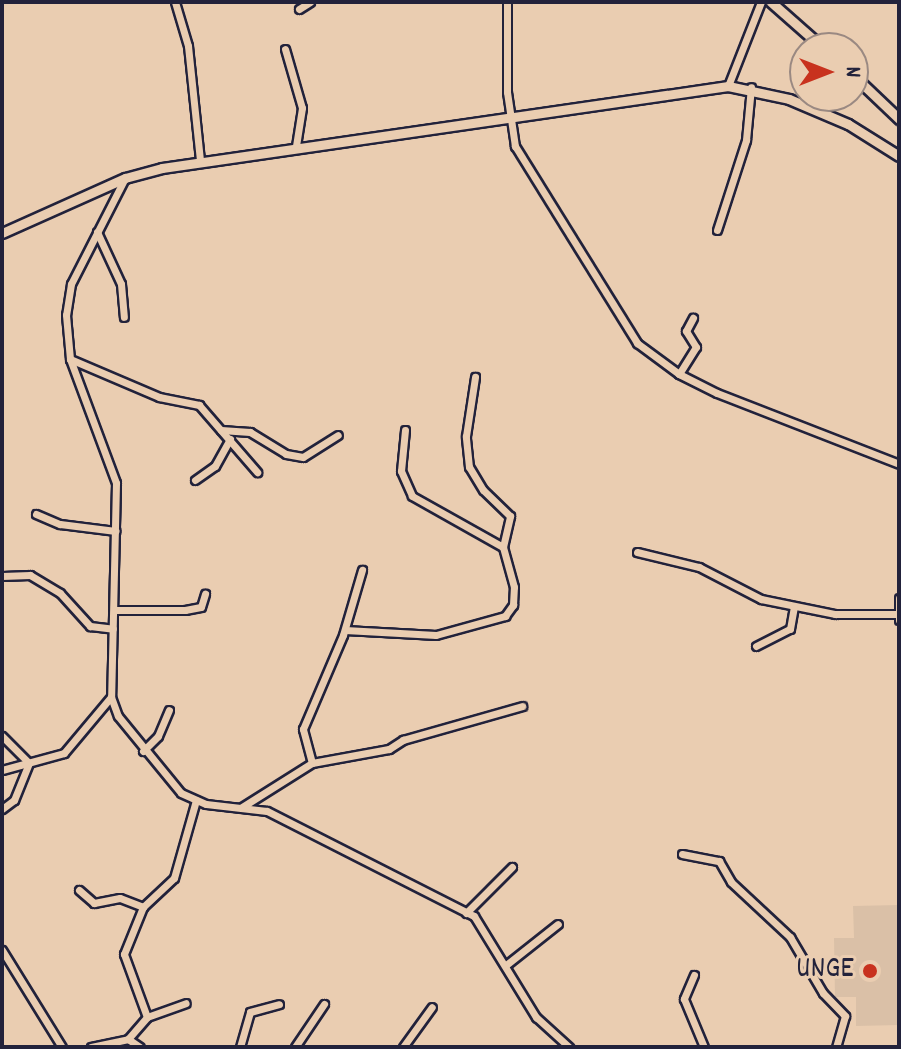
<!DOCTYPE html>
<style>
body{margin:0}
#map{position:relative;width:901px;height:1049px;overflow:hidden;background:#eacdb1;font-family:Dekko,sans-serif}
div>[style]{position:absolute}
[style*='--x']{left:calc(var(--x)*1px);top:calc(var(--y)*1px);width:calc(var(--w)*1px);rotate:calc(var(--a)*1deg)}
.built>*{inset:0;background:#dac0a7}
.roads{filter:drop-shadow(2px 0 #22223b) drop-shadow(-2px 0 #22223b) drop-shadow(0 2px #22223b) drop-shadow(0 -2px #22223b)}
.minor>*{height:7px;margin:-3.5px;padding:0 3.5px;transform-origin:3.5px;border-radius:3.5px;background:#eacdb1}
.major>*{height:9px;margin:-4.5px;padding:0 4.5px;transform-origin:4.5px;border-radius:4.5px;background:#eacdb1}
.dots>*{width:22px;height:22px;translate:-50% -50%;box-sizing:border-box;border:4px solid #eacdb1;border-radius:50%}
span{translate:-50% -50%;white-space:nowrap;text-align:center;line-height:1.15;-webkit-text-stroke:6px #eacdb1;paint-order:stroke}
.poi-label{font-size:30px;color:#22223b}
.right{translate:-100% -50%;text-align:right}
.frame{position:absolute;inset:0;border:4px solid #22223b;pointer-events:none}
.north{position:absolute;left:789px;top:32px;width:80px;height:80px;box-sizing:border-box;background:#eacdb1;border:2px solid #9a8982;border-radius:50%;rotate:90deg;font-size:22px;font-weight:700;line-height:32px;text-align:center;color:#22223b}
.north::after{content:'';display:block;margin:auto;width:28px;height:36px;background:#c8321e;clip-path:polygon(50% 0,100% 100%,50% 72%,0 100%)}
</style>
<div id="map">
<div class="built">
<i style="clip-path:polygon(899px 905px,899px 1025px,856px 1026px,856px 997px,835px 997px,834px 938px,854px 938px,853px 906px)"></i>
</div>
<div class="roads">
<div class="minor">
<i style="--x:175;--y:2;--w:46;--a:73.5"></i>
<i style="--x:188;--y:46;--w:115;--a:84"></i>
<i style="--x:507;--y:2;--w:90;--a:90"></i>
<i style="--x:507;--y:92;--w:55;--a:81.6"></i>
<i style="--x:515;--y:146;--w:232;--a:58.2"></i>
<i style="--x:637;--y:343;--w:52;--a:36.4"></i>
<i style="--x:679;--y:374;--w:42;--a:26.6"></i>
<i style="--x:717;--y:393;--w:195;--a:21.3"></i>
<i style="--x:299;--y:9;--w:13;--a:-32"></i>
<i style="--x:285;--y:49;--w:61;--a:73.9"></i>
<i style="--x:302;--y:108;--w:38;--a:99"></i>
<i style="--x:728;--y:86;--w:90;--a:-68.6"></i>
<i style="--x:125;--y:178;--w:119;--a:117"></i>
<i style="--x:71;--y:284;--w:31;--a:99"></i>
<i style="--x:66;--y:315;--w:44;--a:84.8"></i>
<i style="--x:70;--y:359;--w:132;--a:69.6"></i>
<i style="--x:116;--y:483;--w:214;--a:91.3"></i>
<i style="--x:111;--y:697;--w:20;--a:70"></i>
<i style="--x:118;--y:716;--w:99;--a:50.7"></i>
<i style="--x:181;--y:793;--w:27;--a:24"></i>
<i style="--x:206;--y:804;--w:61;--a:6.5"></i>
<i style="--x:267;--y:811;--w:232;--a:26.9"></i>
<i style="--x:474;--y:916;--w:119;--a:58.5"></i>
<i style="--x:536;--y:1017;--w:45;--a:42.3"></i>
<i style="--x:717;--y:230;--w:95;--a:-72.1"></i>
<i style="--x:746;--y:140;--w:53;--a:-84.6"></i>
<i style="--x:97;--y:232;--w:57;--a:65.2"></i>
<i style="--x:121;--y:284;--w:33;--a:85"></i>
<i style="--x:70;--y:359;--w:97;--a:23.1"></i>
<i style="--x:159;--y:397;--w:41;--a:11.3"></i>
<i style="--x:199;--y:405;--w:89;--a:49.1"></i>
<i style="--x:679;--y:374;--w:32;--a:-58"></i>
<i style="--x:696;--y:347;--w:19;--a:-122"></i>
<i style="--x:686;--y:331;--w:15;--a:-62"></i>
<i style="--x:221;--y:430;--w:29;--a:4"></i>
<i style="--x:250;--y:432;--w:42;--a:31.4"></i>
<i style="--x:286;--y:454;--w:17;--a:10"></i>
<i style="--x:303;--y:457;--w:41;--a:-32.2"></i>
<i style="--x:405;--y:430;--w:41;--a:95.6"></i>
<i style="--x:401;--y:471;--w:27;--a:66"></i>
<i style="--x:412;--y:496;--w:104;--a:29.3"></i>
<i style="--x:195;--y:480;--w:24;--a:-35"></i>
<i style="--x:215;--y:466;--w:31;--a:-61"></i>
<i style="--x:36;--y:514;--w:26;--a:23"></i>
<i style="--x:60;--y:524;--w:56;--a:7.1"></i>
<i style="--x:637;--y:552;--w:64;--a:13.6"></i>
<i style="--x:699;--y:567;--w:70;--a:27.3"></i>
<i style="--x:761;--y:599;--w:76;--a:11.5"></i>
<i style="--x:835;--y:614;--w:60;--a:0"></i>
<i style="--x:2;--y:576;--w:28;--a:-2"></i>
<i style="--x:30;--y:575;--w:35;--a:31"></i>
<i style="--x:60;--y:593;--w:45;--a:47.7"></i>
<i style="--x:90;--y:626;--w:23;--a:7"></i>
<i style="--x:899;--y:598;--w:22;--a:90"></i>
<i style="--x:114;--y:610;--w:71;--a:0"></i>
<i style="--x:185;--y:610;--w:16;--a:-11"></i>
<i style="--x:201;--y:607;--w:14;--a:-73"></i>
<i style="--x:345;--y:630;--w:91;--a:3.1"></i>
<i style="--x:436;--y:635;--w:72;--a:-15.4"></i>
<i style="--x:505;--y:616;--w:14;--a:-54"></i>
<i style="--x:513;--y:605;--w:18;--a:-87"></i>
<i style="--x:514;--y:587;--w:41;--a:-105.4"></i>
<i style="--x:503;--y:547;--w:32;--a:-77"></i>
<i style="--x:510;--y:516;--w:37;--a:-136"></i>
<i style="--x:483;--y:490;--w:27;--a:-121"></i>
<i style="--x:469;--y:467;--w:31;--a:-96"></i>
<i style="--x:466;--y:436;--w:60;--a:-81.3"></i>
<i style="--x:756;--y:646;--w:38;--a:-27"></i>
<i style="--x:790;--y:629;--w:23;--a:-80"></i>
<i style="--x:2;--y:736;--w:38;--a:45"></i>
<i style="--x:29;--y:763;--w:40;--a:112"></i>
<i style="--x:14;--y:800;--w:15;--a:143"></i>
<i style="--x:143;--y:751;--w:21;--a:-45"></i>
<i style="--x:158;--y:736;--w:28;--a:-67"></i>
<i style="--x:312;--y:763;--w:35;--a:-105"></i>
<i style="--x:303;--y:729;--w:102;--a:-66.9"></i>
<i style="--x:343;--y:635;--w:68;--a:-73.7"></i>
<i style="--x:2;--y:770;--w:64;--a:-15.3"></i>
<i style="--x:64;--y:753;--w:73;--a:-50"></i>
<i style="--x:242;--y:807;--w:83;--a:-32.2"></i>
<i style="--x:312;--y:763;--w:78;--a:-10.3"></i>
<i style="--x:389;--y:749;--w:17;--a:-33"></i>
<i style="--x:403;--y:740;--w:124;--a:-15.9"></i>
<i style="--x:682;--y:854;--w:38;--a:11"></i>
<i style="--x:719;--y:861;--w:24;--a:60"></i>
<i style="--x:731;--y:882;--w:81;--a:43"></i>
<i style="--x:790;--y:937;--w:65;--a:59.5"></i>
<i style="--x:823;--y:993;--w:32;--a:46"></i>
<i style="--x:845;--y:1016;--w:32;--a:106"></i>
<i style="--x:79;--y:890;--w:20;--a:41"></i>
<i style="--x:94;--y:903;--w:26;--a:-11"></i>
<i style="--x:120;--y:898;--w:25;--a:21"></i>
<i style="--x:466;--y:913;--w:65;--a:-45"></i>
<i style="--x:2;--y:950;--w:114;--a:58.3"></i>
<i style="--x:506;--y:965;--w:66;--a:-38.3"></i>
<i style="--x:694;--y:975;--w:26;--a:113"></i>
<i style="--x:684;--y:999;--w:52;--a:67.4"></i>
<i style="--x:147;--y:1017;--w:67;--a:-110.1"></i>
<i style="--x:124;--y:954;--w:51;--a:-68"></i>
<i style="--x:143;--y:907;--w:42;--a:-43.1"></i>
<i style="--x:174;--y:878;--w:81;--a:-74.2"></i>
<i style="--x:128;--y:1039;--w:29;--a:-49"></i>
<i style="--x:147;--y:1017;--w:41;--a:-19.7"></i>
<i style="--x:91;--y:1047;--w:38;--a:-12"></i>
<i style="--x:128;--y:1039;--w:14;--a:34"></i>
<i style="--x:240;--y:1047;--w:36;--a:-74"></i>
<i style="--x:250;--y:1012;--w:30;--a:-15"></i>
<i style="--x:295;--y:1047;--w:52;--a:-56"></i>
<i style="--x:403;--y:1047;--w:49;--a:-54.1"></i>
</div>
<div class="major">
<i style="--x:771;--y:2;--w:69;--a:41.5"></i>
<i style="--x:853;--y:75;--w:64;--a:43.7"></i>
<i style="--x:2;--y:233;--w:135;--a:-24.1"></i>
<i style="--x:125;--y:178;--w:38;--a:-15"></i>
<i style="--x:162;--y:168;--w:572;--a:-8.24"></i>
<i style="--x:728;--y:86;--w:62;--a:12"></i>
<i style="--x:789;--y:99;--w:64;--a:23"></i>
<i style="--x:848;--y:124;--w:60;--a:32.1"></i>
</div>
</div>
<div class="dots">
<i style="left:870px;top:971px;background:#c8321e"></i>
</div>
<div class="poi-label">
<span class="right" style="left:854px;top:971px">UNGE</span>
</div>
<div class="frame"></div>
<div class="north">N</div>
</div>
